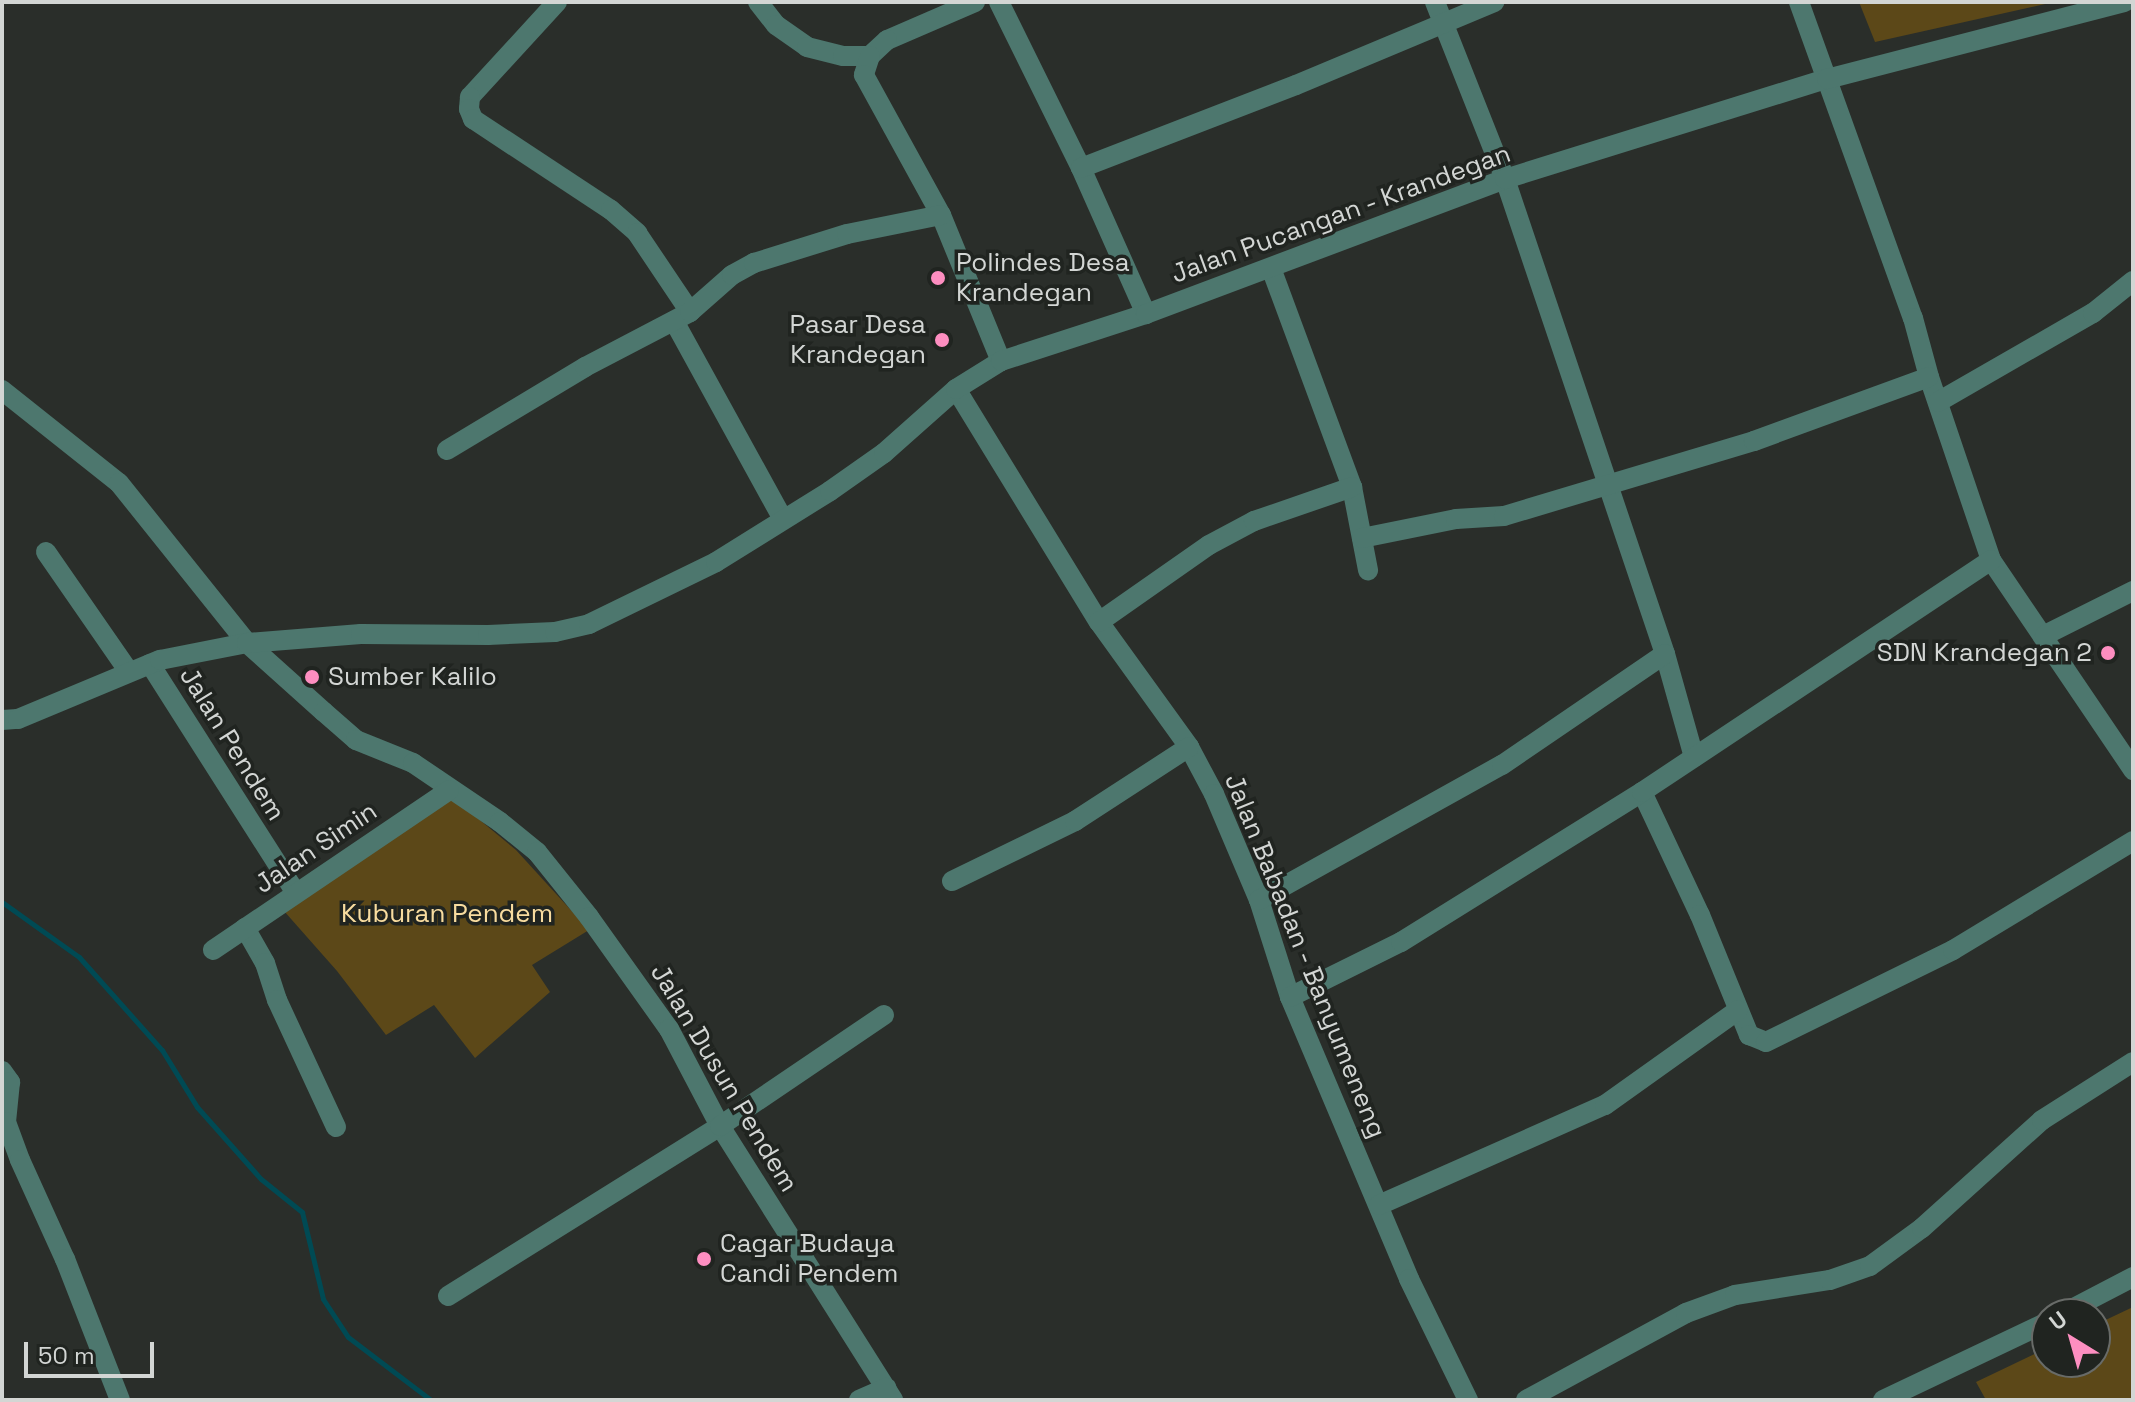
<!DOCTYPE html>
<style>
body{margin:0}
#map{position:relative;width:2135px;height:1402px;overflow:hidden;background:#2a2e2a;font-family:"Space Grotesk",sans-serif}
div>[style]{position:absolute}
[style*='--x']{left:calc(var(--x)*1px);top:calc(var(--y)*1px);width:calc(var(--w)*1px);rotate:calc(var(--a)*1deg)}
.green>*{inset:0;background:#5c4818}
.stream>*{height:5px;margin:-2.5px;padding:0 2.5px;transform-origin:2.5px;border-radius:2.5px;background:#004a54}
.minor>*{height:20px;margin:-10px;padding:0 10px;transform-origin:10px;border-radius:10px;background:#4d776e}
.dots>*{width:22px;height:22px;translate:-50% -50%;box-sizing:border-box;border:4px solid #202420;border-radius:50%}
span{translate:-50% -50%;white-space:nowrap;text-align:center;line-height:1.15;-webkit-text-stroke:7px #202420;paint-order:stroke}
.street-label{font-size:26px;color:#d3d6d4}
.poi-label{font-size:26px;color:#d3d6d4}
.left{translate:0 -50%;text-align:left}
.right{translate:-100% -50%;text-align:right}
.park-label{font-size:26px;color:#f8dc9f}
.frame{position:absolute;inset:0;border:4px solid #d3d6d4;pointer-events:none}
.north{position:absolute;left:2031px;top:1298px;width:80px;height:80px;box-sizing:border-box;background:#202420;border:2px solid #686b68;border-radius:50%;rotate:323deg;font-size:22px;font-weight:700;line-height:32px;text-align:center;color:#d3d6d4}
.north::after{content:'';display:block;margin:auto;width:28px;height:36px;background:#fd8ec0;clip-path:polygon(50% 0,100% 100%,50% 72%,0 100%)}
.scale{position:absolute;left:24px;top:1342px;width:130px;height:36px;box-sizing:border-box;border:4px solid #d3d6d4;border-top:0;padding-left:10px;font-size:24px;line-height:28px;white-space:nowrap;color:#d3d6d4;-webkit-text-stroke:6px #202420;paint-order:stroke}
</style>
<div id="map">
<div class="green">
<i style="clip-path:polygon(1859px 2px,2054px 2px,1875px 42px)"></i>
<i style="clip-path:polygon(452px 797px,516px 850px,589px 930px,532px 965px,550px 992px,475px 1058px,434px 1005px,386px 1035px,337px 971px,284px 911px)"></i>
<i style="clip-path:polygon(2133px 1307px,2133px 1400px,1986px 1400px,1976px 1382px,2047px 1348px,2047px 1362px,2095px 1362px,2095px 1325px)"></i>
</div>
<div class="stream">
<i style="--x:2;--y:902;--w:95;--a:35.5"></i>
<i style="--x:79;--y:957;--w:125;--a:48.3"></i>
<i style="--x:162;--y:1050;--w:67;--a:58.4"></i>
<i style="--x:197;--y:1107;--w:96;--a:48.4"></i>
<i style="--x:261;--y:1179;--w:53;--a:38.8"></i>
<i style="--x:302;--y:1212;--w:89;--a:76.4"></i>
<i style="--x:323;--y:1299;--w:45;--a:56.7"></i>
<i style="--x:348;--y:1337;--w:104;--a:37.2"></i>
</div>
<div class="minor">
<i style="--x:557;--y:2;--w:129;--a:132.5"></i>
<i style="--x:470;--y:97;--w:12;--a:95"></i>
<i style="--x:469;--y:109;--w:11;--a:68"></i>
<i style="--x:473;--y:119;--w:165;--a:33.4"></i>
<i style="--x:611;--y:210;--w:35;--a:41"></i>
<i style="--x:637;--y:233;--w:95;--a:56.1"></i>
<i style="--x:758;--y:2;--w:29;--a:52"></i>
<i style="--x:776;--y:25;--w:38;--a:35"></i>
<i style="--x:807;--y:47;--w:37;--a:14"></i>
<i style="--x:843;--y:56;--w:27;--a:0"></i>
<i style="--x:975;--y:2;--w:96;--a:156.6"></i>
<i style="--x:887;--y:40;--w:23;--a:137"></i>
<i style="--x:870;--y:56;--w:20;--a:108"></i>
<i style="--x:864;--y:75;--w:160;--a:61.2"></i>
<i style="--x:941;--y:215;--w:158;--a:67.7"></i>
<i style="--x:999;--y:2;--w:185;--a:63.7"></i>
<i style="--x:1081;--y:168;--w:160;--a:66"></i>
<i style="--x:1435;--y:2;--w:190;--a:68.4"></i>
<i style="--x:1505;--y:179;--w:501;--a:71.38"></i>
<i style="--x:1665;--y:654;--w:107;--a:74.3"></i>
<i style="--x:1799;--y:2;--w:336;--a:70.2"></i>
<i style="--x:1913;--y:318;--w:61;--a:74.8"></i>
<i style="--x:1929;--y:377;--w:193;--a:71.3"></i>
<i style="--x:1991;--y:560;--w:254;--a:55.9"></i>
<i style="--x:1081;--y:168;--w:230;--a:-21.1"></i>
<i style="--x:1296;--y:85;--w:215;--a:-22.7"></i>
<i style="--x:1271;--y:268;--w:233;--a:69.7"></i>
<i style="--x:1352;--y:487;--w:85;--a:79.1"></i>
<i style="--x:674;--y:321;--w:226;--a:61.2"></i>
<i style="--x:956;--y:389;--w:273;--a:58.5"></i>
<i style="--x:1099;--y:622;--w:154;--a:54.2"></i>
<i style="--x:1189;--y:747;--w:53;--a:62"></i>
<i style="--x:1214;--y:794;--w:115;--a:67"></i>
<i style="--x:1259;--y:900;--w:102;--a:72.3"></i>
<i style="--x:1290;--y:997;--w:306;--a:67.1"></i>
<i style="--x:1409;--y:1279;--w:135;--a:64"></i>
<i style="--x:2;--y:390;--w:149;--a:38.5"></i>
<i style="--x:119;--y:483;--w:205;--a:51.3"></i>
<i style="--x:247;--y:643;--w:103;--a:41.9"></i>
<i style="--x:324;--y:712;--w:43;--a:41.2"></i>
<i style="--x:356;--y:740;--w:61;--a:22"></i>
<i style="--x:413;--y:763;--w:105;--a:34.1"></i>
<i style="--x:500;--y:822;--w:48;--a:39"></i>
<i style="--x:537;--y:852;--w:83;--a:51.3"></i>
<i style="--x:589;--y:917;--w:138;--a:54.5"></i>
<i style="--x:669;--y:1029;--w:110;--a:62.3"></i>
<i style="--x:720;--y:1126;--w:324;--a:57.7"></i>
<i style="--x:1938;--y:402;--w:179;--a:-29.9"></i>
<i style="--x:2093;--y:313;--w:51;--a:-38.7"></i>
<i style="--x:447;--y:450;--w:161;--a:-31"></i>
<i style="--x:585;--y:367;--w:119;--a:-27.6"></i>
<i style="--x:690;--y:312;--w:56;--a:-41.4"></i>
<i style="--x:732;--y:275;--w:25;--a:-29"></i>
<i style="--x:754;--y:263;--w:97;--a:-17.3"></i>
<i style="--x:847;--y:234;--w:96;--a:-11.4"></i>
<i style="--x:1362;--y:538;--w:96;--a:-11.4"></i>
<i style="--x:1456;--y:519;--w:48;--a:-3.6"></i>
<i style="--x:1504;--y:516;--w:261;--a:-16.7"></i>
<i style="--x:1754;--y:441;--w:186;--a:-20.1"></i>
<i style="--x:46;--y:552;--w:146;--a:55.3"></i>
<i style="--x:1099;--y:622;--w:134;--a:-35"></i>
<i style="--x:1209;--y:545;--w:51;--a:-28.1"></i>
<i style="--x:1254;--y:521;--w:104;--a:-19.1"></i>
<i style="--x:2045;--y:635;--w:98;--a:-26.6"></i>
<i style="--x:150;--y:664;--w:270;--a:57.5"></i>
<i style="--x:2;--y:720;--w:16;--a:-4"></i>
<i style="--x:18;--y:719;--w:154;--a:-22.6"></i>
<i style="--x:160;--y:660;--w:89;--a:-11.1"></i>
<i style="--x:247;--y:643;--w:114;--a:-4.5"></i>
<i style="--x:361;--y:634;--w:127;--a:0.5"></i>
<i style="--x:488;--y:635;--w:67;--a:-2.6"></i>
<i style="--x:555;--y:632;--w:35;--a:-13"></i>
<i style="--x:589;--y:624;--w:141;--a:-26"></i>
<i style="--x:716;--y:562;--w:134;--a:-31.9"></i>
<i style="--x:830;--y:491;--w:66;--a:-35.1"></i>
<i style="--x:884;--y:453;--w:96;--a:-41.6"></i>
<i style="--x:956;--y:389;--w:53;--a:-31.9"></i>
<i style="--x:1001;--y:361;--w:152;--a:-18"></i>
<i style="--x:1146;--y:314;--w:384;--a:-20.6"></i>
<i style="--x:1505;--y:179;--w:337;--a:-17.3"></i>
<i style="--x:1827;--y:79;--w:307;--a:-14.5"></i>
<i style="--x:1642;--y:792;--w:136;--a:64.8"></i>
<i style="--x:1700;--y:915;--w:130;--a:67.8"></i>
<i style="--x:1749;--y:1035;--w:18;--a:22"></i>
<i style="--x:1766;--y:1042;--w:208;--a:-26.2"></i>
<i style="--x:1953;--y:950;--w:210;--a:-31.2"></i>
<i style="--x:952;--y:881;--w:137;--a:-26"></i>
<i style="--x:1075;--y:821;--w:136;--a:-33"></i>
<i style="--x:1259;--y:900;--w:278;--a:-29.1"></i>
<i style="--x:1502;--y:765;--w:197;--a:-34.3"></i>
<i style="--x:245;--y:928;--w:40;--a:60.3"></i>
<i style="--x:265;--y:963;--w:39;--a:72"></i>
<i style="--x:277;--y:1000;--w:140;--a:65.1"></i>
<i style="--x:213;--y:950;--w:285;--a:-34.1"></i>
<i style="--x:1290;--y:997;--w:124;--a:-26.4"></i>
<i style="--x:1401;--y:942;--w:284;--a:-31.9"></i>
<i style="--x:1642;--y:792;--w:419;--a:-33.6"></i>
<i style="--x:2;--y:1071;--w:14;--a:54"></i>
<i style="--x:10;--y:1082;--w:40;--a:95.7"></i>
<i style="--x:6;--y:1122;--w:40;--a:69.8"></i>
<i style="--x:20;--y:1160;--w:109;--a:65.6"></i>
<i style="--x:65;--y:1259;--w:151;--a:68.7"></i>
<i style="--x:1379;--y:1205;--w:247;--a:-23.9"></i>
<i style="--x:1605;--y:1105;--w:163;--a:-35.5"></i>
<i style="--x:448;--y:1296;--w:321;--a:-32"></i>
<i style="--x:720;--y:1126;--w:198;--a:-34.1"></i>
<i style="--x:2062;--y:1314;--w:80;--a:-27.5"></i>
<i style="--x:859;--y:1400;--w:30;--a:-24"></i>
<i style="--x:1526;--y:1400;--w:182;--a:-28.5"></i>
<i style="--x:1686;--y:1313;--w:52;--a:-20.2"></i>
<i style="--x:1735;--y:1295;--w:96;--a:-9"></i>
<i style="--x:1830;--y:1280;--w:42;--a:-19.3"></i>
<i style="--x:1870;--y:1266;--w:64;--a:-36.2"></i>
<i style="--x:1922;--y:1228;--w:161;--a:-42"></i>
<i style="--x:2042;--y:1120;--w:108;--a:-32.5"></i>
<i style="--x:1883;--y:1400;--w:182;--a:-25.4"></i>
</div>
<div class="dots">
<i style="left:938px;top:278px;background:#fd8ec0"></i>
<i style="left:942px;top:340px;background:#fd8ec0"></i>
<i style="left:2108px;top:653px;background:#fd8ec0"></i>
<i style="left:312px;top:677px;background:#fd8ec0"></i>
<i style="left:704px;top:1259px;background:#fd8ec0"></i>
</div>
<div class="street-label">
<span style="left:1341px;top:214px;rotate:-20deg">Jalan Pucangan - Krandegan</span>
<span style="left:232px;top:744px;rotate:58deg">Jalan Pendem</span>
<span style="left:316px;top:848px;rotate:-34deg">Jalan Simin</span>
<span style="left:1305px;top:956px;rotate:68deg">Jalan Babadan - Banyumeneng</span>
<span style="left:724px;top:1078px;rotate:59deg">Jalan Dusun Pendem</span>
</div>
<div class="poi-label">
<span class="left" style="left:956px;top:278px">Polindes Desa<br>Krandegan</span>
<span class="right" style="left:926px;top:340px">Pasar Desa<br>Krandegan</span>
<span class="right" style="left:2092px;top:653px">SDN Krandegan 2</span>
<span class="left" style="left:328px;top:677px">Sumber Kalilo</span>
<span class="left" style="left:720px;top:1259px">Cagar Budaya<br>Candi Pendem</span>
</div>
<div class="park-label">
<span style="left:447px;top:914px">Kuburan Pendem</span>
</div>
<div class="frame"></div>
<div class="north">U</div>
<div class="scale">50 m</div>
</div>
